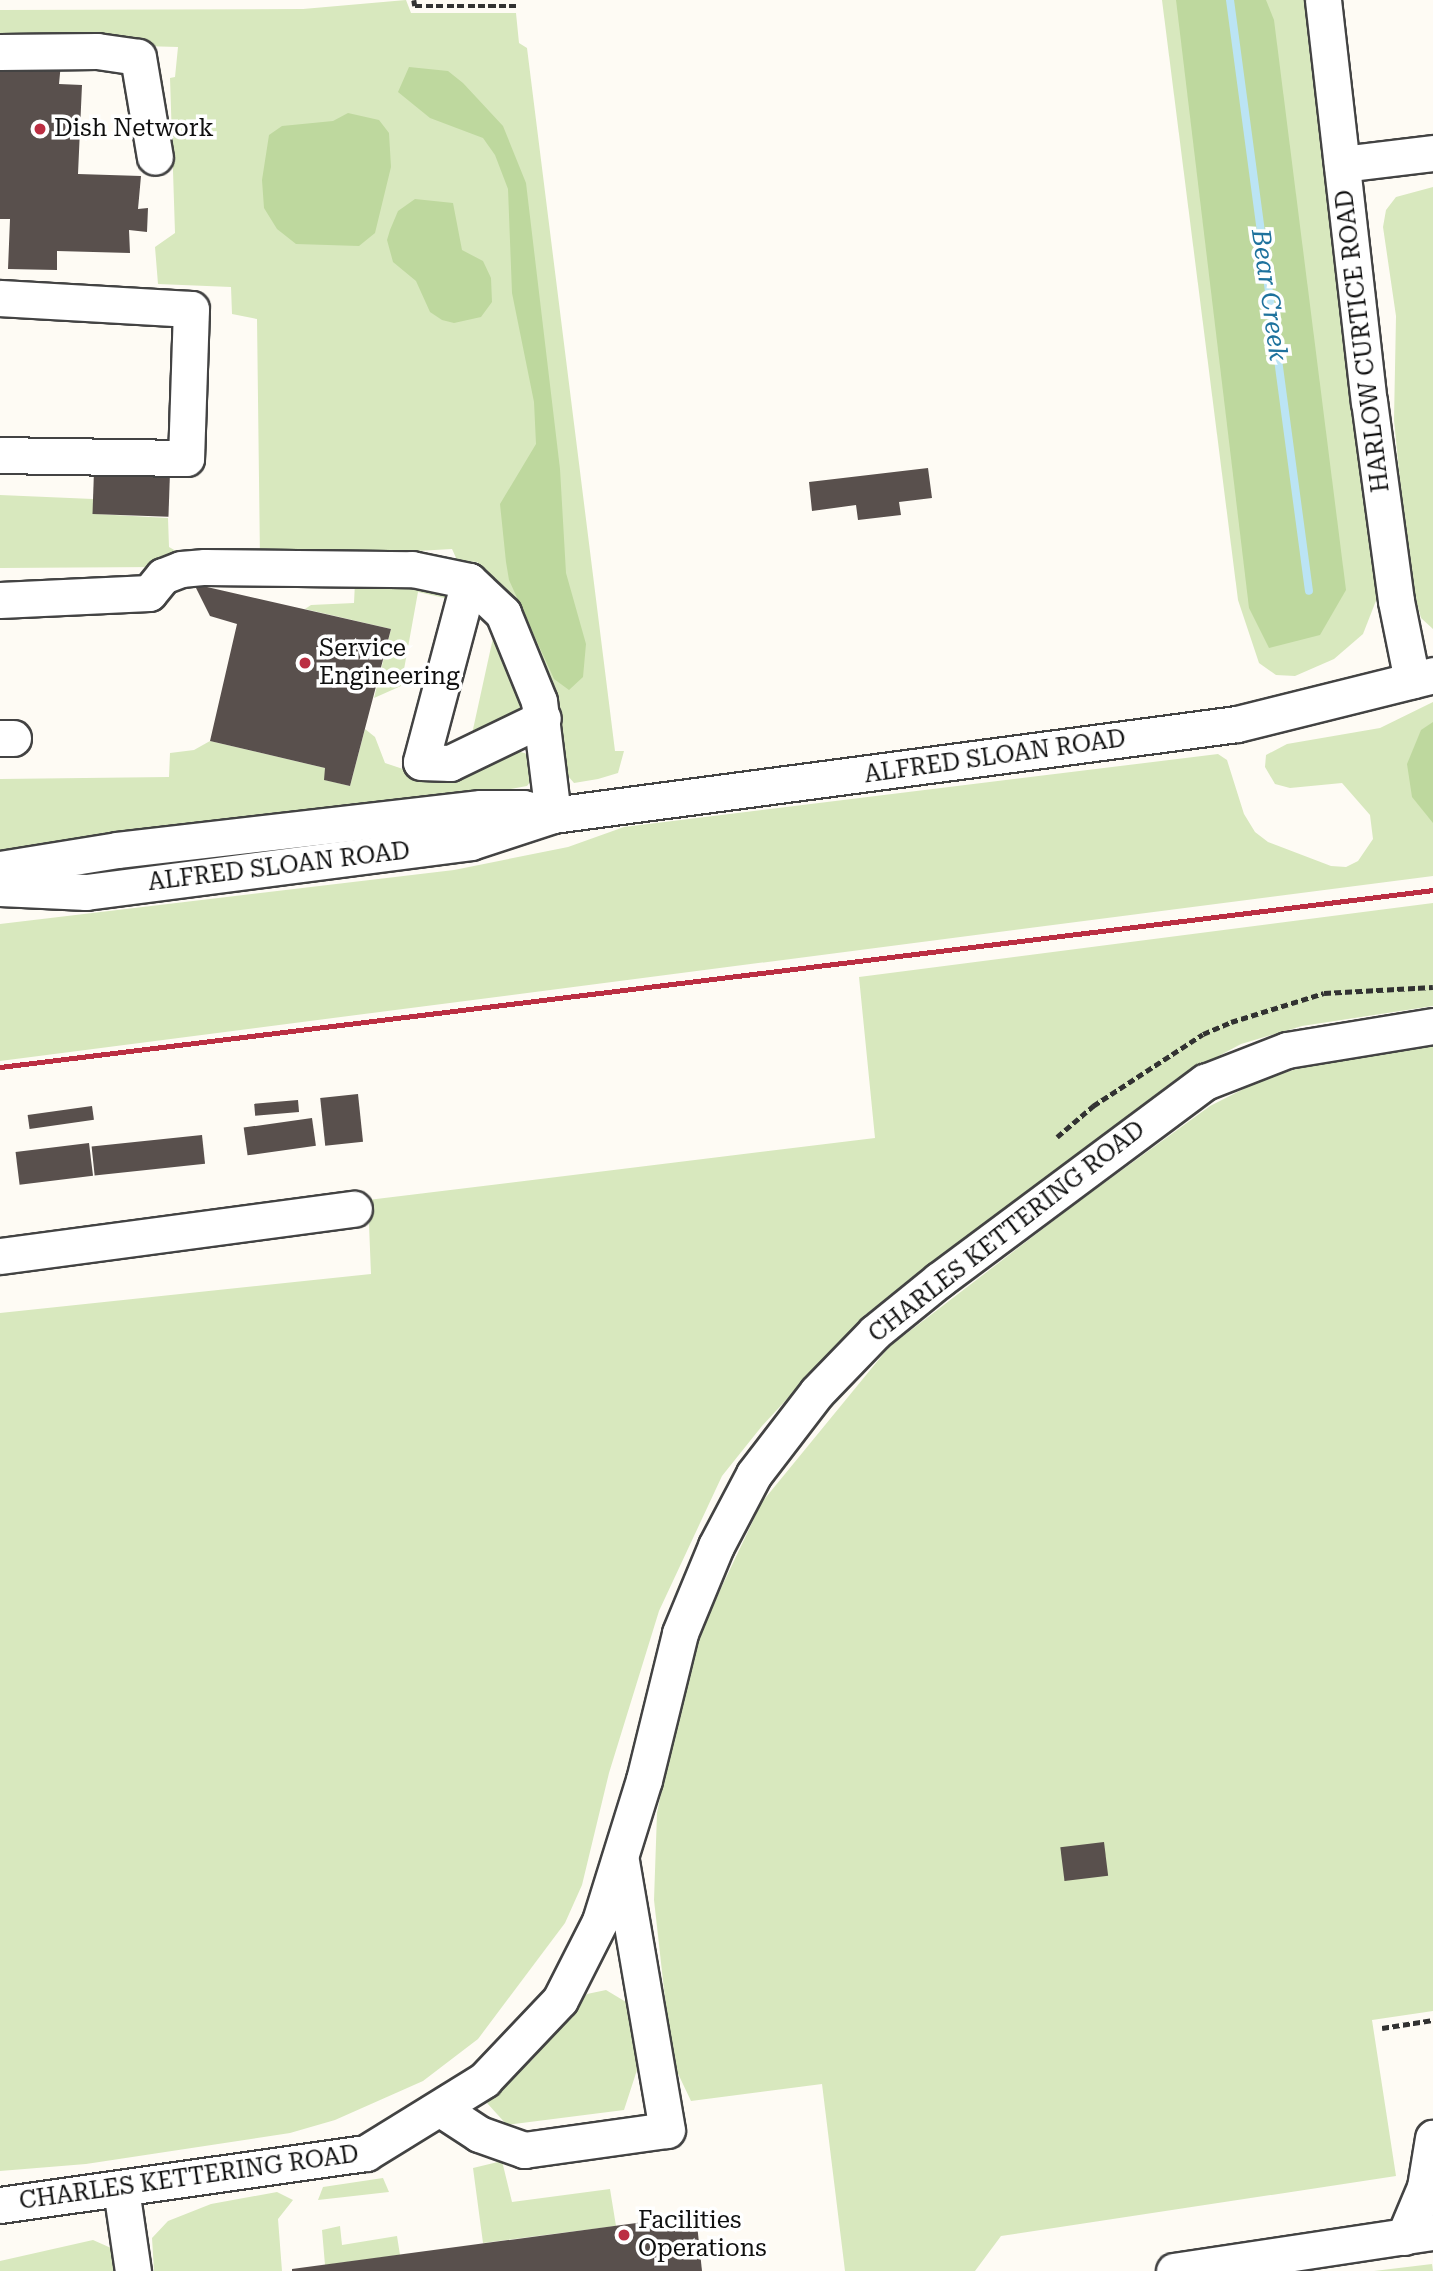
<!DOCTYPE html>
<style>
body{margin:0}
#map{position:relative;width:1433px;height:2271px;overflow:hidden;background:#fefbf4;font-family:"Roboto Serif",serif}
div>[style]{position:absolute}
[style*='--x']{left:calc(var(--x)*1px);top:calc(var(--y)*1px);width:calc(var(--w)*1px);rotate:calc(var(--a)*1deg)}
.green>*{inset:0;background:#d8e8be}
.forest>*{inset:0;background:#bed89e}
.stream>*{height:8px;margin:-4px;padding:0 4px;transform-origin:4px;border-radius:4px;background:#bbe4f4}
.building>*{inset:0;background:#59504d;transform-origin:0 0}
.path>*{height:4.5px;margin-top:-2.25px;transform-origin:0;background:repeating-linear-gradient(90deg,#323232 0 7px,transparent 0 10.5px)}
.roads{filter:drop-shadow(2px 0 #434343) drop-shadow(-2px 0 #434343) drop-shadow(0 2px #434343) drop-shadow(0 -2px #434343)}
.minor>*{height:35px;margin:-17.5px;padding:0 17.5px;transform-origin:17.5px;border-radius:17.5px;background:#fff}
.rail>*{height:5px;margin:-2.5px;padding:0 2.5px;transform-origin:2.5px;border-radius:2.5px;background:#bb2e42}
.dots>*{width:19px;height:19px;translate:-50% -50%;box-sizing:border-box;border:4px solid #fff;border-radius:50%}
span{translate:-50% -50%;white-space:nowrap;text-align:center;line-height:1.15;-webkit-text-stroke:7px #fff;paint-order:stroke}
.poi-label{font-size:24px;color:#101010}
.left{translate:0 -50%;text-align:left}
.street-label{font-size:24px;color:#101010}
.water-label{font-size:26px;color:#1e729d;font-style:italic}
</style>
<div id="map">
<div class="green">
<i style="clip-path:polygon(406px 0,411px 13px,516px 13px,519px 43px,527px 48px,615px 751px,624px 751px,618px 773px,598px 779px,574px 783px,568px 776px,559px 732px,505px 588px,477px 562px,457px 560px,452px 549px,260px 560px,257px 319px,232px 314px,231px 287px,158px 284px,155px 247px,175px 233px,170px 78px,175px 77px,178px 47px,0 42px,0 10px,303px 9px)"></i>
<i style="clip-path:polygon(1162px 0,1309px 0,1379px 593px,1363px 634px,1334px 659px,1295px 676px,1276px 675px,1259px 663px,1238px 600px)"></i>
<i style="clip-path:polygon(1433px 187px,1433px 629px,1421px 618px,1409px 573px,1394px 420px,1396px 316px,1383px 227px,1386px 210px,1396px 197px)"></i>
<i style="clip-path:polygon(0 495px,93px 499px,96px 514px,168px 518px,169px 547px,176px 551px,176px 561px,157px 567px,0 568px)"></i>
<i style="clip-path:polygon(419px 581px,450px 594px,449px 599px,418px 592px,401px 686px,374px 698px,391px 629px,305px 609px,311px 605px,354px 603px,355px 582px)"></i>
<i style="clip-path:polygon(493px 638px,499px 639px,522px 702px,518px 716px,470px 743px)"></i>
<i style="clip-path:polygon(1433px 702px,1433px 876px,0 1061px,0 924px,454px 870px,568px 847px,624px 827px,1218px 754px,1227px 760px,1244px 814px,1255px 832px,1268px 842px,1331px 866px,1346px 867px,1358px 861px,1373px 839px,1370px 815px,1342px 783px,1290px 788px,1275px 784px,1265px 767px,1266px 755px,1287px 744px,1380px 728px)"></i>
<i style="clip-path:polygon(365px 729px,375px 737px,385px 763px,424px 776px,461px 774px,517px 751px,528px 754px,535px 776px,527px 786px,378px 813px,0 855px,0 779px,169px 777px,170px 753px,194px 750px,210px 741px,325px 768px,325px 780px,350px 786px)"></i>
<i style="clip-path:polygon(1433px 903px,1433px 1006px,1302px 1026px,1241px 1044px,1176px 1079px,865px 1315px,762px 1426px,722px 1476px,659px 1611px,609px 1773px,582px 1885px,565px 1923px,478px 2039px,423px 2081px,335px 2120px,290px 2133px,86px 2164px,0 2171px,0 1313px,371px 1274px,368px 1200px,875px 1138px,859px 977px)"></i>
<i style="clip-path:polygon(1433px 1040px,1433px 2011px,1372px 2020px,1396px 2176px,1001px 2236px,975px 2271px,845px 2271px,822px 2084px,691px 2101px,672px 2061px,654px 1900px,657px 1813px,688px 1660px,723px 1584px,762px 1502px,889px 1347px,1074px 1205px,1210px 1106px,1263px 1079px,1330px 1059px)"></i>
<i style="clip-path:polygon(606px 1990px,626px 2002px,636px 2044px,637px 2070px,624px 2110px,507px 2125px,487px 2103px,533px 2059px,587px 1994px)"></i>
<i style="clip-path:polygon(502px 2161px,512px 2202px,610px 2189px,616px 2226px,483px 2243px,473px 2168px)"></i>
<i style="clip-path:polygon(383px 2178px,389px 2192px,318px 2200px,323px 2187px)"></i>
<i style="clip-path:polygon(277px 2192px,293px 2200px,278px 2219px,282px 2271px,154px 2271px,152px 2238px,168px 2221px,211px 2204px)"></i>
<i style="clip-path:polygon(340px 2226px,342px 2245px,397px 2236px,400px 2255px,325px 2265px,322px 2230px)"></i>
<i style="clip-path:polygon(93px 2240px,111px 2248px,117px 2271px,0 2271px,0 2261px)"></i>
<i style="clip-path:polygon(1432px 2264px,1433px 2271px,1374px 2271px)"></i>
</div>
<div class="forest">
<i style="clip-path:polygon(1176px 0,1266px 0,1274px 20px,1346px 590px,1320px 635px,1269px 648px,1249px 608px)"></i>
<i style="clip-path:polygon(409px 67px,448px 71px,463px 83px,503px 126px,526px 183px,560px 469px,566px 573px,586px 644px,583px 677px,569px 690px,554px 679px,509px 580px,506px 562px,500px 504px,536px 444px,534px 402px,512px 293px,508px 189px,495px 155px,483px 138px,430px 118px,398px 92px)"></i>
<i style="clip-path:polygon(348px 113px,379px 120px,389px 133px,391px 167px,375px 233px,359px 246px,296px 244px,277px 229px,264px 208px,262px 180px,269px 135px,282px 126px,333px 121px)"></i>
<i style="clip-path:polygon(415px 199px,453px 203px,462px 250px,483px 261px,491px 278px,492px 302px,481px 317px,454px 323px,442px 320px,430px 312px,416px 281px,393px 262px,387px 240px,390px 230px,398px 211px)"></i>
<i style="clip-path:polygon(1433px 722px,1433px 823px,1412px 797px,1407px 764px,1421px 730px)"></i>
</div>
<div class="stream">
<i style="--x:1230;--y:0;--w:596;--a:82.39"></i>
</div>
<div class="building">
<i style="clip-path:polygon(0 63px,61px 63px,59px 84px,82px 85px,78px 174px,141px 176px,138px 209px,148px 208px,147px 232px,129px 230px,130px 253px,57px 251px,57px 270px,8px 269px,10px 219px,0 219px)"></i>
<i style="clip-path:polygon(928px 468px,932px 498px,899px 502px,901px 515px,858px 520px,856px 505px,812px 511px,809px 482px)"></i>
<i style="left:94px;top:471px;width:76px;height:43px;rotate:2deg"></i>
<i style="clip-path:polygon(194px 584px,391px 629px,350px 786px,324px 780px,325px 768px,210px 741px,237px 624px,210px 616px)"></i>
<i style="left:358px;top:1094px;width:48px;height:38px;rotate:84deg"></i>
<i style="left:298px;top:1100px;width:12px;height:44px;rotate:85deg"></i>
<i style="left:92px;top:1106px;width:14px;height:65px;rotate:82deg"></i>
<i style="left:312px;top:1118px;width:28px;height:69px;rotate:82deg"></i>
<i style="left:202px;top:1135px;width:29px;height:111px;rotate:84deg"></i>
<i style="left:89px;top:1143px;width:33px;height:74px;rotate:83deg"></i>
<i style="left:1104px;top:1842px;width:34px;height:44px;rotate:83deg"></i>
<i style="clip-path:polygon(696px 2215px,702px 2271px,292px 2271px,292px 2269px)"></i>
</div>
<div class="path">
<i style="--x:414;--y:0;--w:6;--a:81"></i>
<i style="--x:415;--y:6;--w:105;--a:0"></i>
<i style="--x:1057;--y:1137;--w:48;--a:-40.7"></i>
<i style="--x:1093;--y:1106;--w:131;--a:-33.2"></i>
<i style="--x:1203;--y:1034;--w:30;--a:-23"></i>
<i style="--x:1231;--y:1022;--w:97;--a:-17.3"></i>
<i style="--x:1324;--y:993;--w:109;--a:-3.2"></i>
<i style="--x:1382;--y:2028;--w:52;--a:-8.9"></i>
</div>
<div class="roads">
<div class="minor">
<i style="--x:1323;--y:0;--w:404;--a:83.5"></i>
<i style="--x:1369;--y:401;--w:202;--a:82.3"></i>
<i style="--x:1396;--y:601;--w:81;--a:78.6"></i>
<i style="--x:0;--y:52;--w:97;--a:-0.6"></i>
<i style="--x:97;--y:51;--w:41;--a:8.3"></i>
<i style="--x:138;--y:57;--w:101;--a:80.4"></i>
<i style="--x:1342;--y:164;--w:92;--a:-6.9"></i>
<i style="--x:0;--y:298;--w:191;--a:3.3"></i>
<i style="--x:191;--y:309;--w:149;--a:91.9"></i>
<i style="--x:186;--y:458;--w:186;--a:-179.1"></i>
<i style="--x:469;--y:581;--w:187;--a:104.9"></i>
<i style="--x:421;--y:762;--w:29;--a:2"></i>
<i style="--x:450;--y:763;--w:103;--a:-25.8"></i>
<i style="--x:0;--y:600;--w:149;--a:-2.7"></i>
<i style="--x:149;--y:593;--w:22;--a:-51"></i>
<i style="--x:163;--y:576;--w:19;--a:-21"></i>
<i style="--x:181;--y:569;--w:24;--a:-5"></i>
<i style="--x:205;--y:567;--w:207;--a:0.6"></i>
<i style="--x:412;--y:569;--w:58;--a:11.9"></i>
<i style="--x:469;--y:581;--w:47;--a:43.3"></i>
<i style="--x:503;--y:613;--w:95;--a:67.8"></i>
<i style="--x:539;--y:701;--w:115;--a:83"></i>
<i style="--x:0;--y:738;--w:13;--a:0"></i>
<i style="--x:0;--y:869;--w:119;--a:-9.2"></i>
<i style="--x:117;--y:850;--w:366;--a:-6.6"></i>
<i style="--x:481;--y:808;--w:42;--a:0"></i>
<i style="--x:523;--y:808;--w:31;--a:13"></i>
<i style="--x:0;--y:888;--w:86;--a:2.7"></i>
<i style="--x:86;--y:892;--w:388;--a:-7.4"></i>
<i style="--x:471;--y:842;--w:86;--a:-18.2"></i>
<i style="--x:553;--y:815;--w:690;--a:-7.58"></i>
<i style="--x:1237;--y:724;--w:202;--a:-14"></i>
<i style="--x:0;--y:1256;--w:357;--a:-7.6"></i>
<i style="--x:441;--y:2109;--w:45;--a:33.3"></i>
<i style="--x:479;--y:2134;--w:48;--a:19.6"></i>
<i style="--x:524;--y:2150;--w:144;--a:-8"></i>
<i style="--x:667;--y:2130;--w:272;--a:-99.7"></i>
<i style="--x:121;--y:2189;--w:83;--a:81.7"></i>
<i style="--x:0;--y:2205;--w:370;--a:-8.1"></i>
<i style="--x:366;--y:2153;--w:139;--a:-31.7"></i>
<i style="--x:484;--y:2080;--w:110;--a:-46.5"></i>
<i style="--x:560;--y:2000;--w:89;--a:-63.1"></i>
<i style="--x:600;--y:1921;--w:148;--a:-72.7"></i>
<i style="--x:644;--y:1780;--w:151;--a:-76.2"></i>
<i style="--x:680;--y:1633;--w:94;--a:-67.5"></i>
<i style="--x:716;--y:1546;--w:81;--a:-62.2"></i>
<i style="--x:754;--y:1474;--w:103;--a:-52.5"></i>
<i style="--x:817;--y:1392;--w:83;--a:-46"></i>
<i style="--x:875;--y:1332;--w:82;--a:-39.1"></i>
<i style="--x:939;--y:1280;--w:332;--a:-36.7"></i>
<i style="--x:1205;--y:1082;--w:88;--a:-21.3"></i>
<i style="--x:1287;--y:1050;--w:148;--a:-9.3"></i>
<i style="--x:1404;--y:2237;--w:54;--a:-67.2"></i>
<i style="--x:1425;--y:2187;--w:50;--a:-80.7"></i>
<i style="--x:1174;--y:2271;--w:262;--a:-8.6"></i>
</div>
</div>
<div class="rail">
<i style="--x:0;--y:1067;--w:1444;--a:-7.04"></i>
</div>
<div class="dots">
<i style="left:40px;top:129px;background:#bb2e42"></i>
<i style="left:305px;top:663px;background:#bb2e42"></i>
<i style="left:624px;top:2235px;background:#bb2e42"></i>
</div>
<div class="poi-label">
<span class="left" style="left:54px;top:129px">Dish Network</span>
<span class="left" style="left:319px;top:663px">Service<br>Engineering</span>
<span class="left" style="left:638px;top:2235px">Facilities<br>Operations</span>
</div>
<div class="street-label">
<span style="left:1363px;top:341px;rotate:-97deg">HARLOW CURTICE ROAD</span>
<span style="left:995px;top:757px;rotate:-8deg">ALFRED SLOAN ROAD</span>
<span style="left:279px;top:867px;rotate:-7deg">ALFRED SLOAN ROAD</span>
<span style="left:1007px;top:1232px;rotate:-38deg">CHARLES KETTERING ROAD</span>
<span style="left:189px;top:2178px;rotate:-8deg">CHARLES KETTERING ROAD</span>
</div>
<div class="water-label">
<span style="left:1269px;top:295px;rotate:82deg">Bear Creek</span>
</div>
</div>
